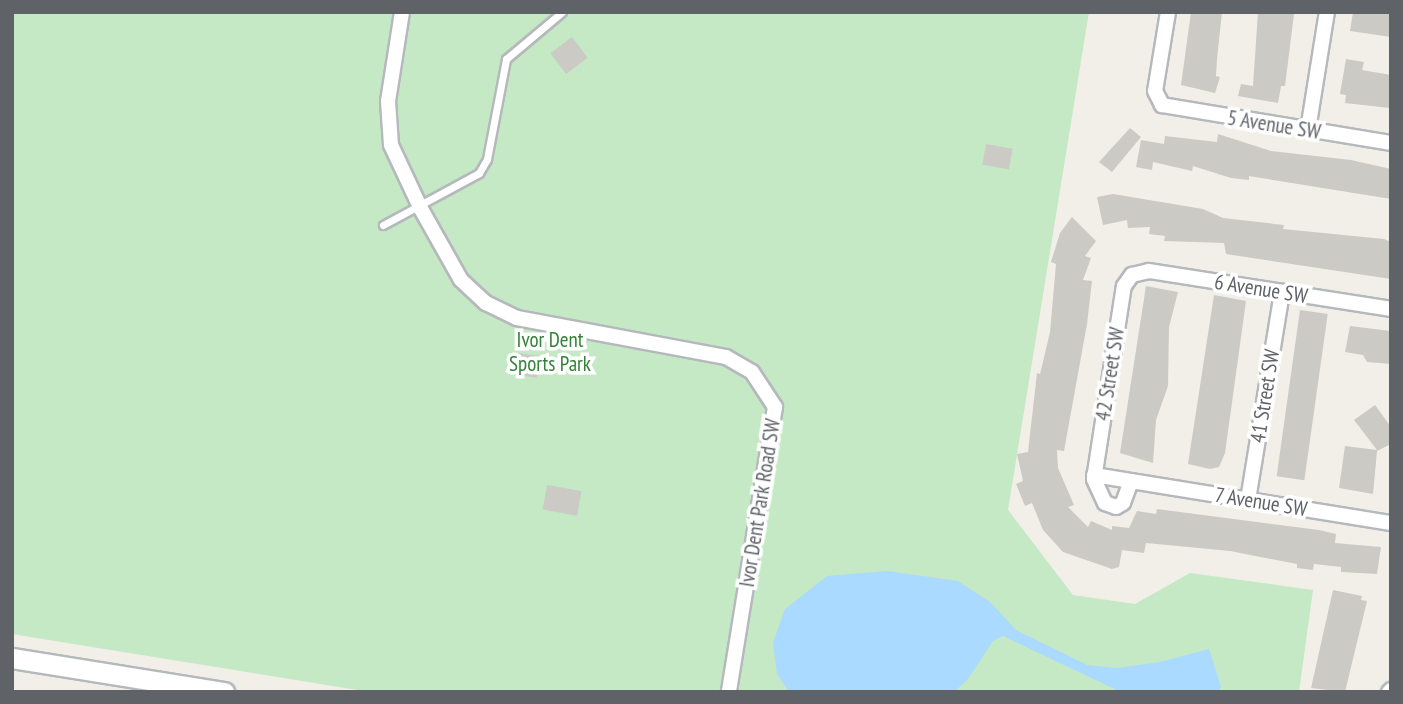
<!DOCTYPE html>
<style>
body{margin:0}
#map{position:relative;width:1403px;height:704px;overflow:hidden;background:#f1efe8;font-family:"PT Sans Narrow",sans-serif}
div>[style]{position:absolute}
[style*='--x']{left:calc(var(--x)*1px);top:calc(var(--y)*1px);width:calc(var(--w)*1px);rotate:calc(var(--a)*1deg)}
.green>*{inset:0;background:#c5e8c5}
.water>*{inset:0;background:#aadaff}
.building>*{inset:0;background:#cccac5;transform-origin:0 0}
.roads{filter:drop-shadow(2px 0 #b5b8bc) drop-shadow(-2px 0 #b5b8bc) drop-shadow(0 2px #b5b8bc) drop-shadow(0 -2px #b5b8bc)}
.lane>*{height:7px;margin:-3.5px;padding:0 3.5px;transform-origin:3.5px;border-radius:3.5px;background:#fff}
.street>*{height:14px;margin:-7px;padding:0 7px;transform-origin:7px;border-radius:7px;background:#fff}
.secondary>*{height:19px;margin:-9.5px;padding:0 9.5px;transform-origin:9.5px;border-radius:9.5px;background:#fff}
span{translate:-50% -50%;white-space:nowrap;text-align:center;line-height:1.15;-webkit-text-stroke:7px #fff;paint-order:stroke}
.street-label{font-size:21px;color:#5f6368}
.park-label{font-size:21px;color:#348238}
.frame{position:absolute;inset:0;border:14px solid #5f6368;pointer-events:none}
</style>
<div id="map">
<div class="green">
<i style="clip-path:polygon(12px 12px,1089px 12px,1008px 510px,1073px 595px,1135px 604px,1190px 573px,1313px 590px,1299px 692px,370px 692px,12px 634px)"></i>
</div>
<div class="water">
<i style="clip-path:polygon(887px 571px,958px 581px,990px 602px,1016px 630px,1087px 665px,1117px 668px,1160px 662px,1209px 649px,1221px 687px,1218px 692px,1121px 692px,1003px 636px,993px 641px,968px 679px,954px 692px,789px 692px,777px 674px,773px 643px,785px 609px,827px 576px)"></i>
</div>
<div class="building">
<i style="clip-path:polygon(1191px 12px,1222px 12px,1217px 59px,1216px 76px,1220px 77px,1215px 93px,1181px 85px)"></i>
<i style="clip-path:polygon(1258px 12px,1294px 14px,1285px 86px,1281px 86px,1278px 103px,1238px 96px,1241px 84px,1253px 86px)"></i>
<i style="clip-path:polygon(1353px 12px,1391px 12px,1391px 37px,1350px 31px)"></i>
<i style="left:572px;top:37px;width:26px;height:27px;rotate:53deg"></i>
<i style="clip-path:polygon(1346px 59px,1364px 62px,1362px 70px,1391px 75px,1390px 108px,1345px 103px,1346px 95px,1340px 94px)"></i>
<i style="clip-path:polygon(1130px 128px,1141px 137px,1112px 172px,1099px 162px)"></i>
<i style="clip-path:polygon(1218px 134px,1271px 151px,1351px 160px,1391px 169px,1391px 199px,1249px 176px,1249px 180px,1231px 178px,1193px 166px,1192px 171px,1153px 162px,1152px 170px,1136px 167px,1141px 140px,1164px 144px,1165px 136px,1217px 142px)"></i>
<i style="left:986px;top:144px;width:27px;height:21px;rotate:10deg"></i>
<i style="clip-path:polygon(1113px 194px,1203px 209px,1223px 218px,1284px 225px,1283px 229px,1384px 239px,1391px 242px,1391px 279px,1226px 254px,1224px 243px,1164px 241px,1165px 236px,1149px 234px,1150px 227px,1128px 228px,1127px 220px,1103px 225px,1097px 197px)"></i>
<i style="clip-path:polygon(1072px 217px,1096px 241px,1085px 256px,1091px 258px,1083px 280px,1092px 281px,1087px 324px,1064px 451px,1057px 450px,1058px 468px,1074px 505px,1068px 507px,1088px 527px,1091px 521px,1112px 530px,1112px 526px,1129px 528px,1137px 511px,1156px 514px,1157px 509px,1319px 530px,1336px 534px,1335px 543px,1381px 547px,1377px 574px,1341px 572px,1341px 567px,1314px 564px,1313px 570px,1297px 568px,1297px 564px,1230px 551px,1146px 543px,1144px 553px,1122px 550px,1119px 567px,1112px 569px,1063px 552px,1043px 530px,1032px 503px,1025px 506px,1016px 484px,1023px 481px,1017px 454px,1028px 452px,1037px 373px,1040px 374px,1050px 332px,1056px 264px,1051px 262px,1060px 233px)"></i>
<i style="clip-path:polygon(1146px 286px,1178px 292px,1169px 327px,1168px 386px,1156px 420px,1153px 463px,1120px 453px)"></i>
<i style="clip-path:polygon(1214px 295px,1246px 301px,1225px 453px,1219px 467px,1210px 469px,1188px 464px)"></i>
<i style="left:1300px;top:310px;width:28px;height:168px;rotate:8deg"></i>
<i style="clip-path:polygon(1350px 326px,1391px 331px,1391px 364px,1367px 362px,1363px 355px,1345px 352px)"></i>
<i style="left:518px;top:353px;width:22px;height:22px;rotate:8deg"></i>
<i style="clip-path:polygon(1375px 405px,1391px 427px,1391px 444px,1377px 451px,1373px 494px,1339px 488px,1345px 446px,1377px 450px,1354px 420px)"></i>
<i style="left:547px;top:485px;width:35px;height:25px;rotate:10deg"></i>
<i style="clip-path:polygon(1333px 590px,1362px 596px,1361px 600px,1367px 601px,1345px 692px,1311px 688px)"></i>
</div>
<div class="roads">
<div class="lane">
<i style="--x:383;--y:225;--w:109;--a:-28.4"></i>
<i style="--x:479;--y:173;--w:16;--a:-60"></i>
<i style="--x:487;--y:159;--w:102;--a:-79.2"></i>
<i style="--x:506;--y:59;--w:73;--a:-40"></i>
</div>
<div class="street">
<i style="--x:402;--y:12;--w:90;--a:98.9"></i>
<i style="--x:388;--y:101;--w:44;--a:86.1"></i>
<i style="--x:391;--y:145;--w:71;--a:64.9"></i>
<i style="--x:421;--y:209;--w:81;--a:60.6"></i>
<i style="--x:461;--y:280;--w:34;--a:43"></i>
<i style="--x:486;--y:303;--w:34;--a:26"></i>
<i style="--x:517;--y:318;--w:213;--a:10.6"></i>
<i style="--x:726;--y:357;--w:30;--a:30"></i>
<i style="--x:752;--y:372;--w:42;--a:56.7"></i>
<i style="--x:775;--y:407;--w:289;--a:99.2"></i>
<i style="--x:1168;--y:12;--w:80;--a:99.3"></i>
<i style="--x:1155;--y:91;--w:16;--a:63"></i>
<i style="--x:1162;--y:105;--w:232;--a:9.4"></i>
<i style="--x:1308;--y:130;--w:120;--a:-80.9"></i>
<i style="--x:1094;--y:475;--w:301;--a:9.2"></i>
<i style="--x:1131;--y:481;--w:23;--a:110"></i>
<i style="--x:1123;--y:503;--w:8;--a:150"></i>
<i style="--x:1116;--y:507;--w:12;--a:-160"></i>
<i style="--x:1105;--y:503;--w:26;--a:-115"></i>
<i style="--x:1094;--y:479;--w:195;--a:-81.2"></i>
<i style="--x:1124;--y:286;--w:14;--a:-54"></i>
<i style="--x:1132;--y:275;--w:17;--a:-13"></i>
<i style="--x:1149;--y:271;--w:245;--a:8.9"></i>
<i style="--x:1248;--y:500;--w:211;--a:-80.7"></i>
<i style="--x:1389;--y:692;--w:3;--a:-45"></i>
</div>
<div class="secondary">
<i style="--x:12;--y:658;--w:215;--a:9.1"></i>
</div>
</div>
<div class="street-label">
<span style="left:1274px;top:125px;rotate:9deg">5 Avenue SW</span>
<span style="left:1261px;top:289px;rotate:9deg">6 Avenue SW</span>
<span style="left:1110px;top:374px;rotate:-81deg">42 Street SW</span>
<span style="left:1265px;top:396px;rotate:-81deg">41 Street SW</span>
<span style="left:1261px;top:502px;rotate:9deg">7 Avenue SW</span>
<span style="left:760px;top:503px;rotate:-81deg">Ivor Dent Park Road SW</span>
</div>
<div class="park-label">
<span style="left:550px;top:352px">Ivor Dent<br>Sports Park</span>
</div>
<div class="frame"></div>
</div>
